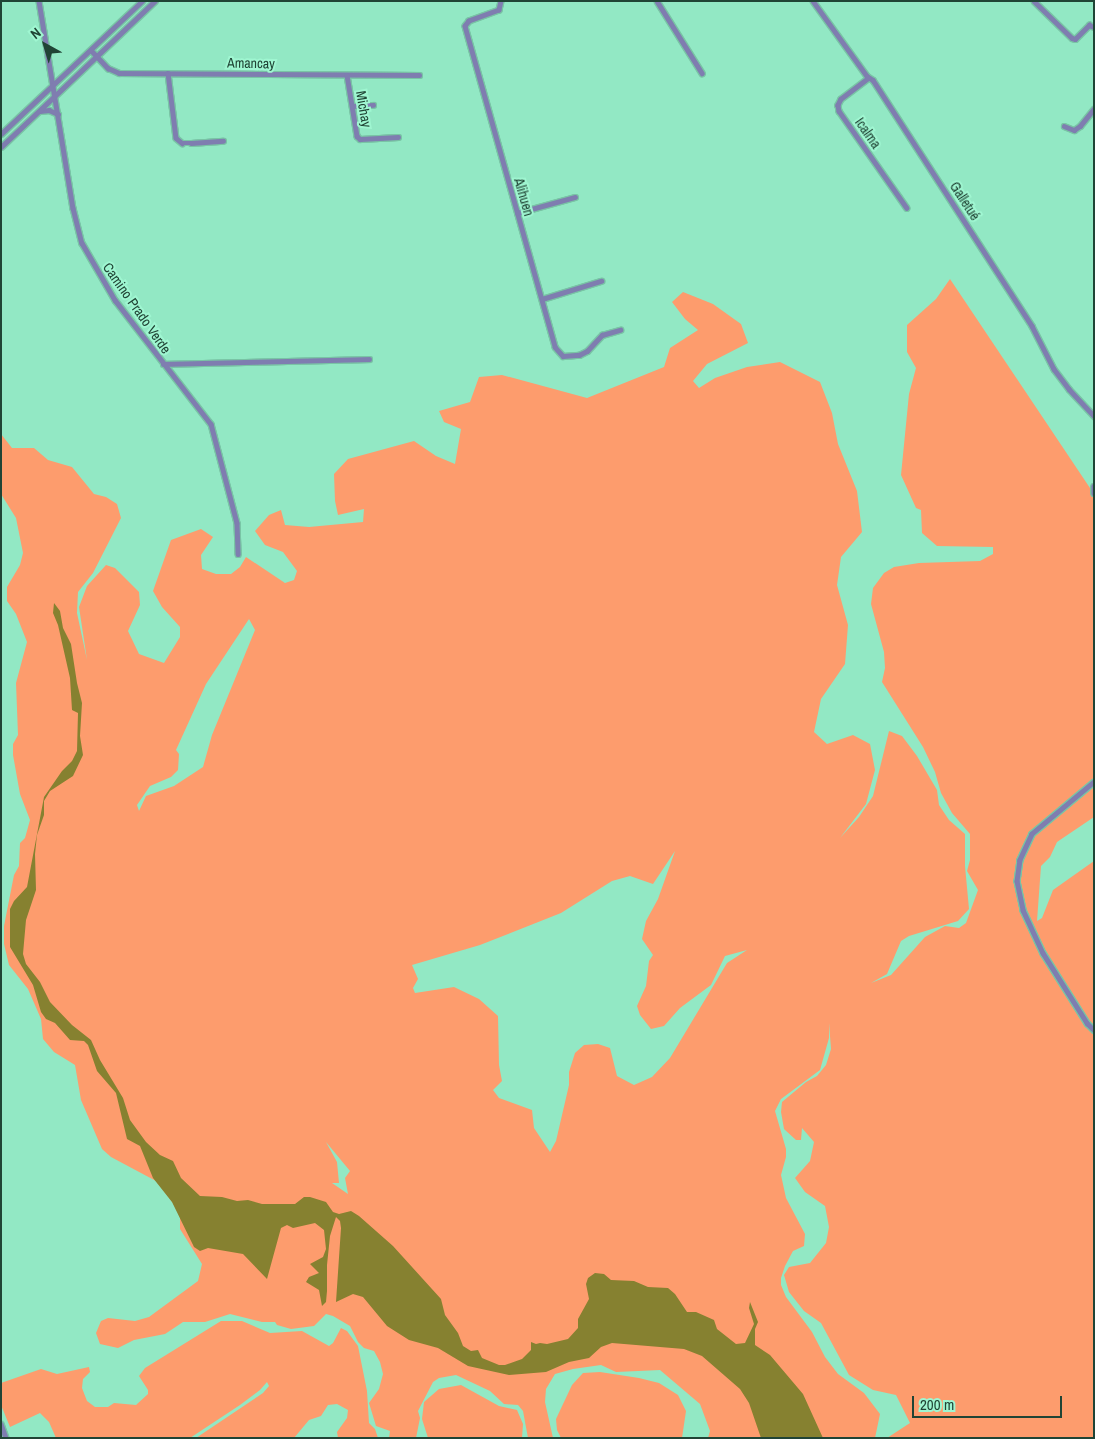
<!DOCTYPE html>
<meta charset="utf-8">
<style>
body{margin:0}
#map{position:relative;width:1095px;height:1439px;overflow:hidden;background:#92e8c4;font-family:"Archivo Narrow",sans-serif}
div>[style]{position:absolute}
[style*='--x']{left:calc(var(--x)*1px);top:calc(var(--y)*1px);width:calc(var(--w)*1px);rotate:calc(var(--a)*1deg)}
.green>*{inset:0;background:#fd9c6d}
.water>*{inset:0;background:#868130}
.roads{filter:drop-shadow(1px 0 #79c4a5) drop-shadow(-1px 0 #79c4a5) drop-shadow(0 1px #79c4a5) drop-shadow(0 -1px #79c4a5)}
.minor>*{height:4.5px;margin:-2.25px;padding:0 2.25px;transform-origin:2.25px;border-radius:2.25px;background:#7f7db0}
span{translate:-50% -50%;white-space:nowrap;text-align:center;line-height:1.15;-webkit-text-stroke:4px #9ff6d1;paint-order:stroke}
.street-label{font-size:14px;color:#204435}
.frame{position:absolute;inset:0;border:2px solid #204435;pointer-events:none}
.north{position:absolute;left:20px;top:20px;width:50px;height:50px;-webkit-text-stroke:4px #9ff6d1;paint-order:stroke;rotate:321deg;font-size:14px;font-weight:700;line-height:20px;text-align:center;color:#204435}
.north::after{content:'';display:block;margin:auto;width:18px;height:22px;background:#204435;clip-path:polygon(50% 0,100% 100%,50% 72%,0 100%)}
.scale{position:absolute;left:912px;top:1396px;width:150px;height:22px;box-sizing:border-box;border:2px solid #204435;border-top:0;padding-left:6px;font-size:15px;line-height:18px;white-space:nowrap;color:#204435;-webkit-text-stroke:4px #9ff6d1;paint-order:stroke}
</style>
<div id="map">
<div class="green">
<i style="clip-path:polygon(evenodd,950px 279px,1094px 494px,1094px 817px,1057px 842px,1050px 857px,1041px 866px,1037px 921px,1042px 918px,1053px 890px,1094px 861px,1094px 1438px,887px 1438px,910px 1423px,896px 1395px,873px 1390px,849px 1375px,821px 1323px,804px 1311px,789px 1292px,784px 1275px,789px 1267px,810px 1263px,826px 1243px,829px 1227px,825px 1206px,805px 1192px,795px 1178px,810px 1161px,814px 1142px,802px 1128px,801px 1140px,796px 1140px,784px 1129px,781px 1112px,782px 1102px,806px 1082px,817px 1076px,826px 1065px,831px 1049px,829px 1023px,829px 1038px,820px 1070px,781px 1099px,775px 1111px,786px 1149px,786px 1157px,781px 1175px,786px 1198px,805px 1234px,804px 1246px,793px 1251px,785px 1266px,781px 1278px,781px 1285px,786px 1297px,812px 1332px,825px 1357px,838px 1374px,864px 1393px,880px 1414px,875px 1438px,708px 1438px,710px 1431px,700px 1404px,660px 1370px,616px 1372px,601px 1365px,573px 1369px,555px 1374px,546px 1389px,545px 1402px,553px 1438px,528px 1438px,523px 1411px,518px 1405px,504px 1404px,490px 1391px,456px 1375px,439px 1378px,433px 1382px,418px 1411px,420px 1418px,416px 1438px,389px 1438px,390px 1431px,376px 1426px,369px 1403px,379px 1389px,383px 1374px,380px 1362px,374px 1351px,364px 1348px,358px 1342px,350px 1326px,333px 1316px,326px 1314px,314px 1326px,291px 1329px,277px 1325px,275px 1322px,262px 1322px,230px 1314px,205px 1322px,183px 1322px,165px 1334px,134px 1340px,118px 1348px,100px 1344px,96px 1333px,101px 1321px,108px 1318px,135px 1321px,149px 1317px,198px 1281px,202px 1264px,180px 1229px,180px 1217px,173px 1203px,156px 1181px,111px 1157px,102px 1149px,81px 1100px,75px 1065px,54px 1052px,43px 1039px,41px 1019px,28px 989px,9px 965px,4px 944px,4px 926px,14px 875px,19px 866px,20px 843px,25px 838px,30px 820px,20px 794px,13px 755px,13px 744px,18px 735px,16px 683px,27px 642px,16px 614px,7px 601px,7px 587px,20px 565px,23px 553px,16px 518px,1px 494px,1px 434px,12px 448px,34px 448px,48px 460px,72px 467px,94px 494px,106px 497px,117px 504px,121px 518px,93px 573px,78px 592px,77px 613px,87px 660px,79px 607px,87px 586px,106px 565px,115px 568px,139px 592px,140px 605px,128px 631px,139px 654px,164px 663px,180px 637px,180px 627px,162px 607px,153px 591px,171px 540px,201px 529px,213px 537px,201px 555px,202px 569px,216px 574px,231px 574px,240px 567px,246px 557px,285px 583px,294px 580px,297px 571px,283px 552px,265px 545px,255px 531px,269px 515px,281px 510px,285px 525px,309px 527px,363px 522px,364px 509px,338px 515px,335px 501px,334px 474px,348px 459px,414px 441px,436px 456px,455px 464px,461px 429px,444px 422px,439px 411px,470px 402px,479px 377px,502px 375px,587px 398px,664px 367px,670px 348px,698px 330px,685px 319px,672px 302px,683px 292px,713px 304px,741px 324px,748px 343px,707px 364px,693px 381px,699px 388px,715px 378px,747px 367px,780px 362px,820px 382px,832px 413px,838px 444px,857px 491px,862px 532px,841px 557px,837px 585px,848px 625px,845px 664px,821px 699px,814px 732px,827px 744px,853px 735px,870px 744px,875px 770px,866px 804px,840px 838px,859px 817px,873px 796px,889px 731px,902px 736px,917px 756px,937px 790px,939px 805px,949px 820px,965px 834px,965px 866px,969px 909px,958px 921px,909px 936px,901px 941px,887px 974px,871px 983px,891px 975px,925px 937px,945px 926px,959px 928px,966px 923px,978px 890px,967px 871px,970px 860px,970px 834px,952px 813px,941px 793px,935px 772px,923px 747px,882px 682px,885px 668px,884px 652px,871px 604px,873px 588px,884px 573px,894px 567px,919px 563px,980px 561px,993px 554px,993px 547px,937px 546px,922px 533px,921px 510px,916px 508px,901px 475px,909px 394px,916px 368px,907px 352px,907px 325px,936px 299px,950px 279px,249px 619px,255px 630px,212px 735px,203px 767px,174px 786px,146px 796px,139px 811px,137px 805px,150px 786px,171px 777px,178px 770px,179px 754px,176px 750px,206px 684px,249px 619px,950px 279px,675px 851px,658px 899px,646px 921px,642px 939px,653px 955px,649px 961px,646px 986px,637px 1006px,640px 1015px,651px 1029px,664px 1026px,680px 1008px,711px 985px,725px 956px,747px 950px,727px 963px,670px 1058px,652px 1077px,634px 1085px,617px 1076px,610px 1048px,598px 1044px,584px 1045px,575px 1053px,569px 1072px,569px 1085px,556px 1141px,550px 1152px,534px 1128px,532px 1110px,499px 1098px,493px 1090px,502px 1081px,499px 1065px,498px 1016px,479px 999px,454px 987px,415px 993px,413px 988px,418px 979px,412px 965px,480px 945px,561px 913px,612px 881px,630px 876px,653px 884px,675px 851px,950px 279px,326px 1142px,350px 1171px,345px 1178px,348px 1194px,332px 1183px,339px 1183px,337px 1162px,326px 1142px)"></i>
<i style="clip-path:polygon(221px 1321px,242px 1321px,270px 1333px,302px 1331px,329px 1346px,333px 1343px,341px 1328px,347px 1331px,358px 1346px,367px 1391px,369px 1423px,375px 1429px,378px 1438px,338px 1438px,337px 1432px,347px 1418px,348px 1410px,337px 1404px,328px 1405px,321px 1416px,309px 1420px,294px 1438px,196px 1438px,263px 1393px,269px 1386px,267px 1382px,260px 1390px,240px 1405px,190px 1438px,56px 1438px,49px 1422px,40px 1413px,10px 1427px,1px 1405px,1px 1383px,41px 1369px,57px 1374px,89px 1367px,90px 1372px,83px 1379px,82px 1388px,87px 1401px,95px 1407px,108px 1407px,114px 1403px,136px 1405px,148px 1394px,148px 1390px,139px 1376px,145px 1368px)"></i>
<i style="clip-path:polygon(600px 1372px,639px 1378px,659px 1383px,678px 1395px,686px 1411px,682px 1438px,561px 1438px,557px 1430px,556px 1419px,572px 1385px,583px 1373px)"></i>
<i style="clip-path:polygon(461px 1385px,499px 1406px,517px 1410px,523px 1424px,522px 1438px,428px 1438px,422px 1419px,424px 1402px,439px 1389px)"></i>
</div>
<div class="water">
<i style="clip-path:polygon(54px 603px,60px 611px,63px 628px,71px 644px,77px 683px,82px 703px,80px 736px,83px 755px,73px 776px,50px 791px,44px 801px,44px 815px,37px 835px,35px 854px,36px 890px,26px 920px,23px 954px,26px 964px,40px 982px,50px 1002px,72px 1025px,91px 1040px,100px 1060px,123px 1098px,130px 1120px,146px 1142px,160px 1155px,173px 1161px,181px 1178px,200px 1196px,222px 1197px,237px 1201px,248px 1200px,262px 1204px,295px 1204px,304px 1197px,310px 1197px,326px 1202px,333px 1212px,339px 1214px,351px 1211px,359px 1216px,393px 1246px,441px 1299px,445px 1315px,458px 1333px,463px 1346px,471px 1351px,478px 1350px,482px 1358px,499px 1365px,505px 1365px,522px 1359px,531px 1350px,531px 1342px,536px 1344px,540px 1343px,547px 1344px,568px 1339px,578px 1328px,578px 1319px,589px 1299px,586px 1284px,588px 1278px,595px 1273px,604px 1274px,611px 1280px,634px 1281px,648px 1287px,668px 1288px,675px 1294px,687px 1312px,696px 1312px,714px 1320px,717px 1329px,736px 1344px,745px 1343px,754px 1324px,749px 1308px,750px 1302px,758px 1322px,755px 1329px,755px 1345px,770px 1355px,803px 1394px,823px 1438px,761px 1438px,749px 1403px,740px 1389px,702px 1356px,684px 1349px,612px 1343px,601px 1347px,589px 1358px,569px 1362px,546px 1372px,509px 1375px,468px 1366px,438px 1348px,409px 1340px,387px 1326px,363px 1297px,353px 1294px,336px 1302px,341px 1228px,340px 1221px,336px 1217px,330px 1236px,327px 1265px,327px 1291px,326px 1302px,322px 1306px,319px 1290px,306px 1282px,309px 1277px,319px 1273px,310px 1264px,323px 1257px,326px 1249px,324px 1230px,315px 1223px,293px 1228px,287px 1225px,281px 1228px,267px 1279px,243px 1254px,208px 1248px,200px 1251px,194px 1247px,172px 1202px,153px 1178px,140px 1146px,127px 1139px,116px 1093px,97px 1071px,88px 1045px,84px 1041px,70px 1040px,55px 1023px,46px 1019px,41px 1012px,33px 985px,10px 947px,10px 909px,14px 901px,27px 887px,44px 797px,62px 771px,72px 761px,77px 751px,78px 713px,72px 710px,70px 678px,58px 625px,53px 613px)"></i>
</div>
<div class="roads">
<div class="minor">
<i style="--x:39;--y:1;--w:210;--a:80.7"></i>
<i style="--x:73;--y:208;--w:36;--a:76"></i>
<i style="--x:82;--y:243;--w:66;--a:59.9"></i>
<i style="--x:115;--y:300;--w:157;--a:52.3"></i>
<i style="--x:211;--y:424;--w:102;--a:75.3"></i>
<i style="--x:237;--y:523;--w:31;--a:88"></i>
<i style="--x:501;--y:1;--w:9;--a:103"></i>
<i style="--x:499;--y:10;--w:32;--a:160"></i>
<i style="--x:469;--y:21;--w:6;--a:129"></i>
<i style="--x:465;--y:26;--w:333;--a:74.3"></i>
<i style="--x:555;--y:347;--w:12;--a:48"></i>
<i style="--x:563;--y:356;--w:16;--a:-4"></i>
<i style="--x:579;--y:355;--w:9;--a:-27"></i>
<i style="--x:587;--y:351;--w:22;--a:-47"></i>
<i style="--x:602;--y:335;--w:19;--a:-16"></i>
<i style="--x:657;--y:1;--w:85;--a:58"></i>
<i style="--x:813;--y:1;--w:92;--a:54.2"></i>
<i style="--x:867;--y:76;--w:7;--a:34"></i>
<i style="--x:873;--y:80;--w:293;--a:57.1"></i>
<i style="--x:1032;--y:326;--w:48;--a:62.9"></i>
<i style="--x:1054;--y:369;--w:25;--a:53"></i>
<i style="--x:1069;--y:389;--w:37;--a:47"></i>
<i style="--x:1034;--y:1;--w:53;--a:44.2"></i>
<i style="--x:1072;--y:38;--w:3;--a:18"></i>
<i style="--x:1075;--y:39;--w:20;--a:-45"></i>
<i style="--x:1089;--y:25;--w:5;--a:22"></i>
<i style="--x:91;--y:50;--w:25;--a:47"></i>
<i style="--x:108;--y:68;--w:12;--a:24"></i>
<i style="--x:119;--y:73;--w:300;--a:0.4"></i>
<i style="--x:168;--y:73;--w:65;--a:83"></i>
<i style="--x:176;--y:138;--w:8;--a:40"></i>
<i style="--x:182;--y:143;--w:9;--a:0"></i>
<i style="--x:191;--y:143;--w:32;--a:-4"></i>
<i style="--x:347;--y:75;--w:62;--a:80.7"></i>
<i style="--x:357;--y:136;--w:4;--a:45"></i>
<i style="--x:360;--y:139;--w:38;--a:-3"></i>
<i style="--x:869;--y:78;--w:35;--a:143"></i>
<i style="--x:841;--y:99;--w:7;--a:117"></i>
<i style="--x:838;--y:105;--w:6;--a:81"></i>
<i style="--x:839;--y:111;--w:118;--a:55"></i>
<i style="--x:352;--y:106;--w:21;--a:-3"></i>
<i style="--x:40;--y:111;--w:9;--a:-6"></i>
<i style="--x:49;--y:110;--w:10;--a:24"></i>
<i style="--x:1064;--y:126;--w:11;--a:22"></i>
<i style="--x:1074;--y:130;--w:7;--a:-34"></i>
<i style="--x:1080;--y:126;--w:22;--a:-51"></i>
<i style="--x:1;--y:134;--w:194;--a:-43.3"></i>
<i style="--x:1;--y:147;--w:212;--a:-43.5"></i>
<i style="--x:517;--y:213;--w:60;--a:-15.4"></i>
<i style="--x:542;--y:299;--w:62;--a:-17"></i>
<i style="--x:163;--y:364;--w:206;--a:-1.4"></i>
<i style="--x:1094;--y:486;--w:7;--a:90"></i>
<i style="--x:1094;--y:782;--w:81;--a:140"></i>
<i style="--x:1032;--y:834;--w:29;--a:115"></i>
<i style="--x:1020;--y:860;--w:21;--a:98"></i>
<i style="--x:1017;--y:881;--w:30;--a:78"></i>
<i style="--x:1023;--y:910;--w:47;--a:65.1"></i>
<i style="--x:1043;--y:953;--w:83;--a:57.8"></i>
<i style="--x:1087;--y:1023;--w:10;--a:45"></i>
<i style="--x:1;--y:1424;--w:15;--a:70"></i>
</div>
</div>
<div class="street-label">
<span style="left:251px;top:63px;rotate:1deg">Amancay</span>
<span style="left:364px;top:109px;rotate:80deg">Michay</span>
<span style="left:868px;top:133px;rotate:55deg">Icalma</span>
<span style="left:524px;top:197px;rotate:74deg">Alihuen</span>
<span style="left:965px;top:201px;rotate:57deg">Galletué</span>
<span style="left:137px;top:308px;rotate:55deg">Camino Prado Verde</span>
</div>
<div class="frame"></div>
<div class="north">N</div>
<div class="scale">200 m</div>
</div>
